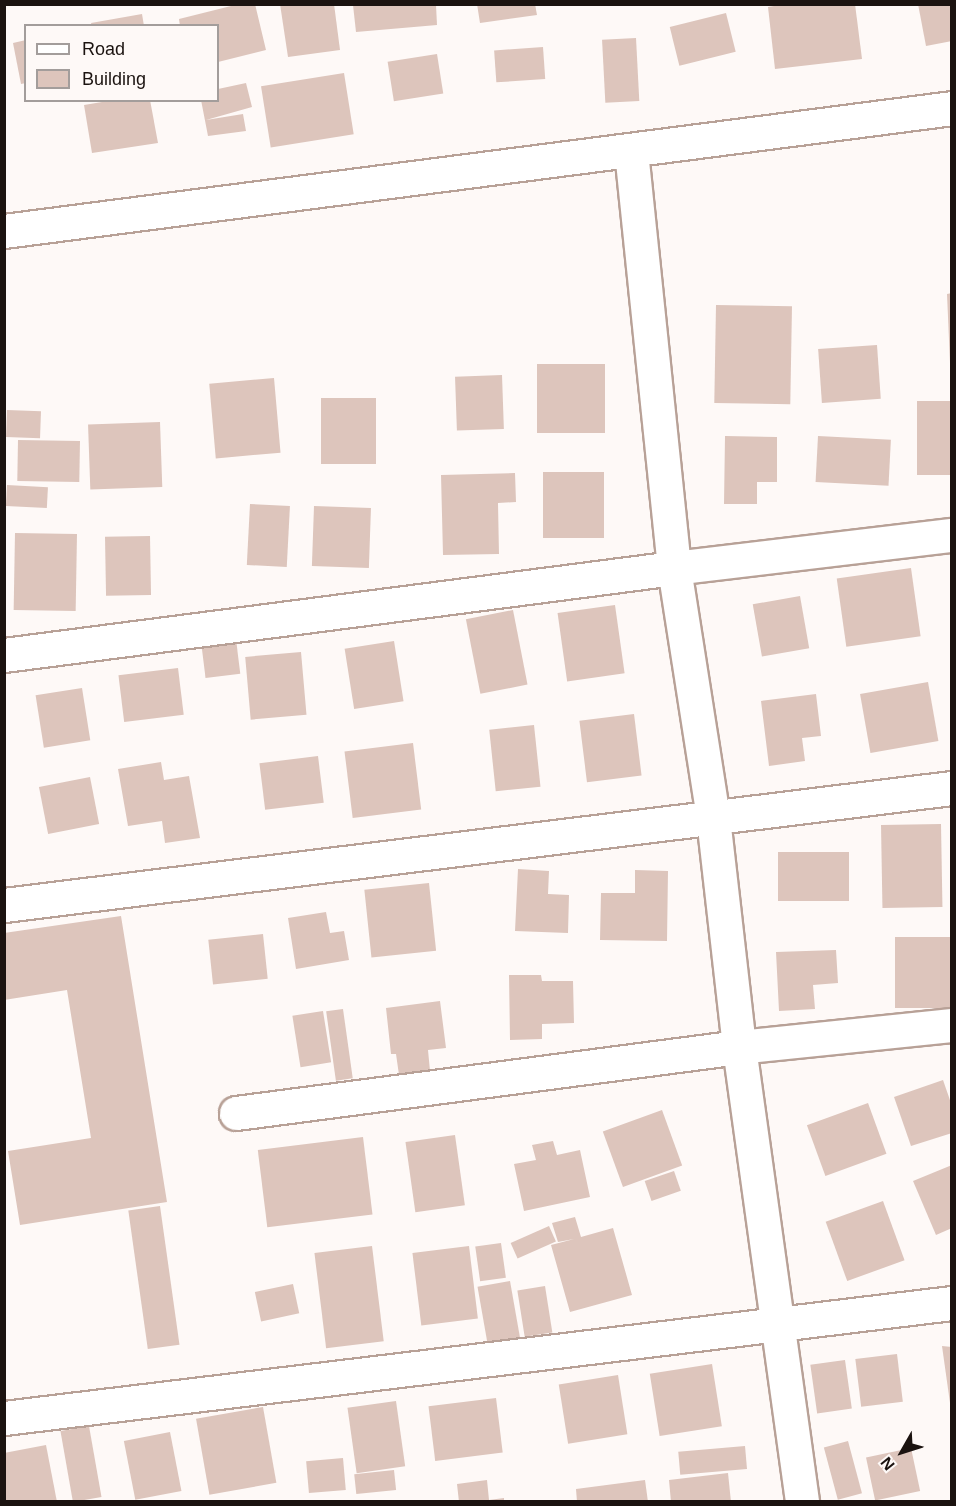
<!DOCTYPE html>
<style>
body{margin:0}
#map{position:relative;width:956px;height:1506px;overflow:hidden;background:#fef9f7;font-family:Arial,sans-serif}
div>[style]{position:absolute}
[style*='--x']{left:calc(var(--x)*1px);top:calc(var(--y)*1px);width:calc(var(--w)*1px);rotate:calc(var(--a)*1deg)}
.building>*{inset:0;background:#ddc5bc;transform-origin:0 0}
.roads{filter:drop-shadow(2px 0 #b8a197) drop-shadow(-2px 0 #b8a197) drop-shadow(0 2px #b8a197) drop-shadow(0 -2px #b8a197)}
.minor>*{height:33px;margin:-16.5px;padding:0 16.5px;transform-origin:16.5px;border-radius:16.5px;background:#fff}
span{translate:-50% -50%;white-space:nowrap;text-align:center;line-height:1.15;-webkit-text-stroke:5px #fef9f7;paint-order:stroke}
.frame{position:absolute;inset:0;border:6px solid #1b1310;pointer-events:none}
.legend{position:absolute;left:24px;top:24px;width:195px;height:78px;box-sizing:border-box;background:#fef9f7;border:2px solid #a39d9b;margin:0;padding:8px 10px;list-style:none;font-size:18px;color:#1b1310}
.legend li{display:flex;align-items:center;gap:12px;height:30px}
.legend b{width:30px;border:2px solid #a39d9b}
.north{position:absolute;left:872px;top:1422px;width:60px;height:60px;-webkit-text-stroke:4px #fef9f7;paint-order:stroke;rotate:231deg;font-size:16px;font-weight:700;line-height:24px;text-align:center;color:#1b1310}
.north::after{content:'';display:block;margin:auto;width:21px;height:27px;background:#1b1310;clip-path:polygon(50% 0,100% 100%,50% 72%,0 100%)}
</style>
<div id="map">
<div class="building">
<i style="clip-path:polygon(239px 4px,255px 4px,266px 50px,218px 62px,218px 26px,180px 26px,179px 19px)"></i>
<i style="clip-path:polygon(280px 4px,334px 4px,340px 50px,288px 57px)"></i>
<i style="clip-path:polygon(477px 4px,535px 4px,537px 15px,480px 23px)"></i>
<i style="clip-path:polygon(786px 4px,855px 4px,862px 59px,775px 69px,768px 7px)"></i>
<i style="clip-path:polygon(918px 4px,952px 4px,952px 41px,926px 46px)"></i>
<i style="clip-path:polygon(353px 5px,436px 5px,437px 25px,356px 32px)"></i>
<i style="left:726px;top:13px;width:40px;height:58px;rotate:76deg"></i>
<i style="clip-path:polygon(142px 14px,144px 26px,92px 26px,91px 23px)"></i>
<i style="left:636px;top:38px;width:63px;height:34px;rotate:87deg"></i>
<i style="clip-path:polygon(26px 40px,26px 83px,21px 84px,13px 43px)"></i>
<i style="left:543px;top:47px;width:32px;height:49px;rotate:86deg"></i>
<i style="left:437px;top:54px;width:40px;height:50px;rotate:81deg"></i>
<i style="left:344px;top:73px;width:62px;height:84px;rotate:81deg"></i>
<i style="clip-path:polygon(246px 83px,252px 107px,206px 120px,243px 114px,246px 131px,208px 136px,201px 100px,218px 100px,218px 89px)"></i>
<i style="clip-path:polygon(114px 100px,150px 100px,158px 143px,92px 153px,84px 105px)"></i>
<i style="clip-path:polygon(952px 293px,952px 363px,950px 363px,947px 294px)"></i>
<i style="left:716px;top:305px;width:76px;height:98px;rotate:1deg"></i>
<i style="left:877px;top:345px;width:54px;height:59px;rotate:86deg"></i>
<i style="left:537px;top:364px;width:68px;height:69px"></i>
<i style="left:502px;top:375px;width:54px;height:47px;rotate:88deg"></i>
<i style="left:274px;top:378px;width:75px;height:65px;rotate:85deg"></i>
<i style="left:321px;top:398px;width:55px;height:66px"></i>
<i style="left:952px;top:401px;width:74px;height:35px;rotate:90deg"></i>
<i style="left:7px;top:410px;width:34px;height:27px;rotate:2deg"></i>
<i style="left:160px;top:422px;width:65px;height:72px;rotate:88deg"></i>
<i style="clip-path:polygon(725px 436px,777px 437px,777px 482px,757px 482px,757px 504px,724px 504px)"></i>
<i style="left:818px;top:436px;width:73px;height:46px;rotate:3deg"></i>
<i style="left:18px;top:440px;width:62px;height:41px;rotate:1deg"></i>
<i style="left:543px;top:472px;width:61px;height:66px"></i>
<i style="clip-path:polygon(515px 473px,516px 502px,498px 503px,499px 554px,443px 555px,441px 475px)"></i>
<i style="left:7px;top:485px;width:41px;height:21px;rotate:3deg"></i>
<i style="left:250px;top:504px;width:40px;height:61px;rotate:3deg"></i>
<i style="left:314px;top:506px;width:57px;height:60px;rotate:2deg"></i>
<i style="left:15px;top:533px;width:62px;height:77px;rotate:1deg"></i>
<i style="left:150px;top:536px;width:59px;height:45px;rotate:89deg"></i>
<i style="left:911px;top:568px;width:69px;height:75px;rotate:82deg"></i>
<i style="left:800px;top:596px;width:53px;height:48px;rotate:80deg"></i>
<i style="left:615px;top:605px;width:69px;height:58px;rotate:82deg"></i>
<i style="left:513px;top:610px;width:76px;height:48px;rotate:79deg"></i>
<i style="left:236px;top:639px;width:35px;height:35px;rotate:83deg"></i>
<i style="left:394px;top:641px;width:61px;height:50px;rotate:81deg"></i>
<i style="left:301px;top:652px;width:63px;height:56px;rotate:85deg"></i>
<i style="left:178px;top:668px;width:47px;height:60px;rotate:83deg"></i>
<i style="left:928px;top:682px;width:60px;height:69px;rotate:80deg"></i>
<i style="left:82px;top:688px;width:53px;height:47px;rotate:81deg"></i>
<i style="clip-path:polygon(816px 694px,821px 736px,802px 738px,805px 761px,769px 766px,761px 701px)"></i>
<i style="left:634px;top:714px;width:62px;height:55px;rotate:83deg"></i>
<i style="left:534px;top:725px;width:62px;height:45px;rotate:84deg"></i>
<i style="left:413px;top:743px;width:67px;height:69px;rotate:83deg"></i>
<i style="left:318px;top:756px;width:47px;height:59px;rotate:83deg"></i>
<i style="clip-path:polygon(161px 762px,164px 780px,189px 776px,200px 838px,165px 843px,162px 821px,128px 826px,118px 769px)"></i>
<i style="left:90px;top:777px;width:48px;height:52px;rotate:79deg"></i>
<i style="left:941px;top:824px;width:83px;height:60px;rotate:89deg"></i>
<i style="left:849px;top:852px;width:49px;height:71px;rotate:90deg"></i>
<i style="clip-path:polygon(518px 869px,549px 871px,548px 894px,569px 895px,568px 933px,515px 931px)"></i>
<i style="clip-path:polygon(635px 870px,668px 871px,667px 941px,600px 940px,601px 893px,635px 893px)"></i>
<i style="left:429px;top:883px;width:68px;height:65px;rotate:84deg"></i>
<i style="clip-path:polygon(326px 912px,330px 933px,344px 931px,349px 960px,296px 969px,288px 918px)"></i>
<i style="clip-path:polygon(121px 916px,167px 1202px,20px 1225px,8px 1151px,91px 1138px,67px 990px,4px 1000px,4px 933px)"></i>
<i style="left:263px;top:934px;width:45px;height:55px;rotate:84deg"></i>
<i style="left:895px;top:937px;width:57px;height:71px"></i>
<i style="clip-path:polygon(836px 950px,838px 983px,813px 985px,815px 1009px,779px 1011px,776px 952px)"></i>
<i style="clip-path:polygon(509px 975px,541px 975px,542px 981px,573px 981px,574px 1023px,542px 1024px,542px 1039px,510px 1040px)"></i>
<i style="clip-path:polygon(440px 1001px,446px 1048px,428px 1050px,430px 1071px,399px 1075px,396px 1054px,391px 1054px,386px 1008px)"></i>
<i style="left:343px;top:1009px;width:70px;height:17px;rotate:82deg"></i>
<i style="left:323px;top:1011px;width:52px;height:31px;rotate:81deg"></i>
<i style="clip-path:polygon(943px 1080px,952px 1106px,952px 1133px,911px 1146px,894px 1097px)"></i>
<i style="left:868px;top:1103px;width:54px;height:65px;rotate:70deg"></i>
<i style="left:662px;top:1110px;width:59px;height:63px;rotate:70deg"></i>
<i style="left:455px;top:1135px;width:71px;height:50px;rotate:82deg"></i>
<i style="left:363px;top:1137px;width:78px;height:106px;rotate:83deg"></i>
<i style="clip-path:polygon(553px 1141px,557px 1155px,580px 1150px,590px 1197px,524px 1211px,514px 1164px,536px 1160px,532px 1145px)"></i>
<i style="clip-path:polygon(952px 1165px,952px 1228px,936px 1235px,913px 1181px)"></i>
<i style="left:674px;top:1171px;width:21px;height:31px;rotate:71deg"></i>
<i style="left:883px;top:1201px;width:63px;height:61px;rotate:70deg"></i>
<i style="left:160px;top:1206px;width:140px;height:32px;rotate:82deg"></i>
<i style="clip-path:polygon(575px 1217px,581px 1237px,613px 1228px,632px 1295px,570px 1312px,551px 1245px,574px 1239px,558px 1242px,552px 1223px)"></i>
<i style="left:549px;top:1226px;width:17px;height:42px;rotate:66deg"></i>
<i style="left:501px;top:1243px;width:35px;height:26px;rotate:82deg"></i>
<i style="left:372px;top:1246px;width:96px;height:58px;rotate:83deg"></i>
<i style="left:469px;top:1246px;width:73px;height:57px;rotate:83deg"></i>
<i style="left:510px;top:1281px;width:60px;height:33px;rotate:80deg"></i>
<i style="left:293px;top:1284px;width:30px;height:39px;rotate:78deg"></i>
<i style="left:545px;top:1286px;width:47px;height:28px;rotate:81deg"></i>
<i style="clip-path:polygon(942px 1346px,952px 1347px,952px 1403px,950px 1403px)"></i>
<i style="left:897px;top:1354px;width:48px;height:42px;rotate:83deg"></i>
<i style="left:845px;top:1360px;width:49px;height:35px;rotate:82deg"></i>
<i style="left:712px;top:1364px;width:63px;height:63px;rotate:81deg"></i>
<i style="left:618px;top:1375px;width:60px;height:60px;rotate:81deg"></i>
<i style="left:496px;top:1398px;width:55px;height:68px;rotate:83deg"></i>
<i style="left:396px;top:1401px;width:66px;height:49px;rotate:82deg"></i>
<i style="left:263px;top:1407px;width:77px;height:68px;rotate:80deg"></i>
<i style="left:89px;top:1426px;width:72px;height:29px;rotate:80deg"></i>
<i style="left:170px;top:1432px;width:60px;height:47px;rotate:79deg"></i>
<i style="left:848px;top:1441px;width:54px;height:25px;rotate:75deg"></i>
<i style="clip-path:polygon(46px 1445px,57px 1502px,4px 1502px,4px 1453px)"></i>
<i style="left:745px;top:1446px;width:23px;height:67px;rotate:85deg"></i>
<i style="left:911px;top:1448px;width:44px;height:46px;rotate:78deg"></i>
<i style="left:343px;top:1458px;width:32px;height:37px;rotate:85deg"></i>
<i style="left:394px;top:1470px;width:20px;height:40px;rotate:84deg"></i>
<i style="clip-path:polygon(728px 1473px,731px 1502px,671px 1502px,669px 1480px)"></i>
<i style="clip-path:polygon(487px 1480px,489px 1500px,504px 1498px,504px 1502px,459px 1502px,457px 1484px)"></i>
<i style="clip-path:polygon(645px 1480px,648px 1502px,577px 1502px,576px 1489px)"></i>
</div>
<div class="roads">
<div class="minor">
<i style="--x:631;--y:151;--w:419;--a:84.1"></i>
<i style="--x:674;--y:568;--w:253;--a:81.1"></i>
<i style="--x:713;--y:818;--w:230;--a:83.5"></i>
<i style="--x:739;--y:1047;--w:459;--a:82.1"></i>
<i style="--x:4;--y:231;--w:956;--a:-7.39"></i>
<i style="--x:4;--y:655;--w:676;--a:-7.4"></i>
<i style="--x:674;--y:568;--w:280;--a:-6.8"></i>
<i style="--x:4;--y:905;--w:955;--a:-7.04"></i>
<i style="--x:236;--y:1113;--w:507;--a:-7.48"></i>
<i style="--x:739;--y:1047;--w:214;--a:-5.9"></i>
<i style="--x:4;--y:1418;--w:955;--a:-6.92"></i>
</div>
</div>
<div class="frame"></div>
<ul class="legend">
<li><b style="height:8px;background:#fff"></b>Road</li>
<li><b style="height:16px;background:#ddc5bc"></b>Building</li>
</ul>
<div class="north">N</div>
</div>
